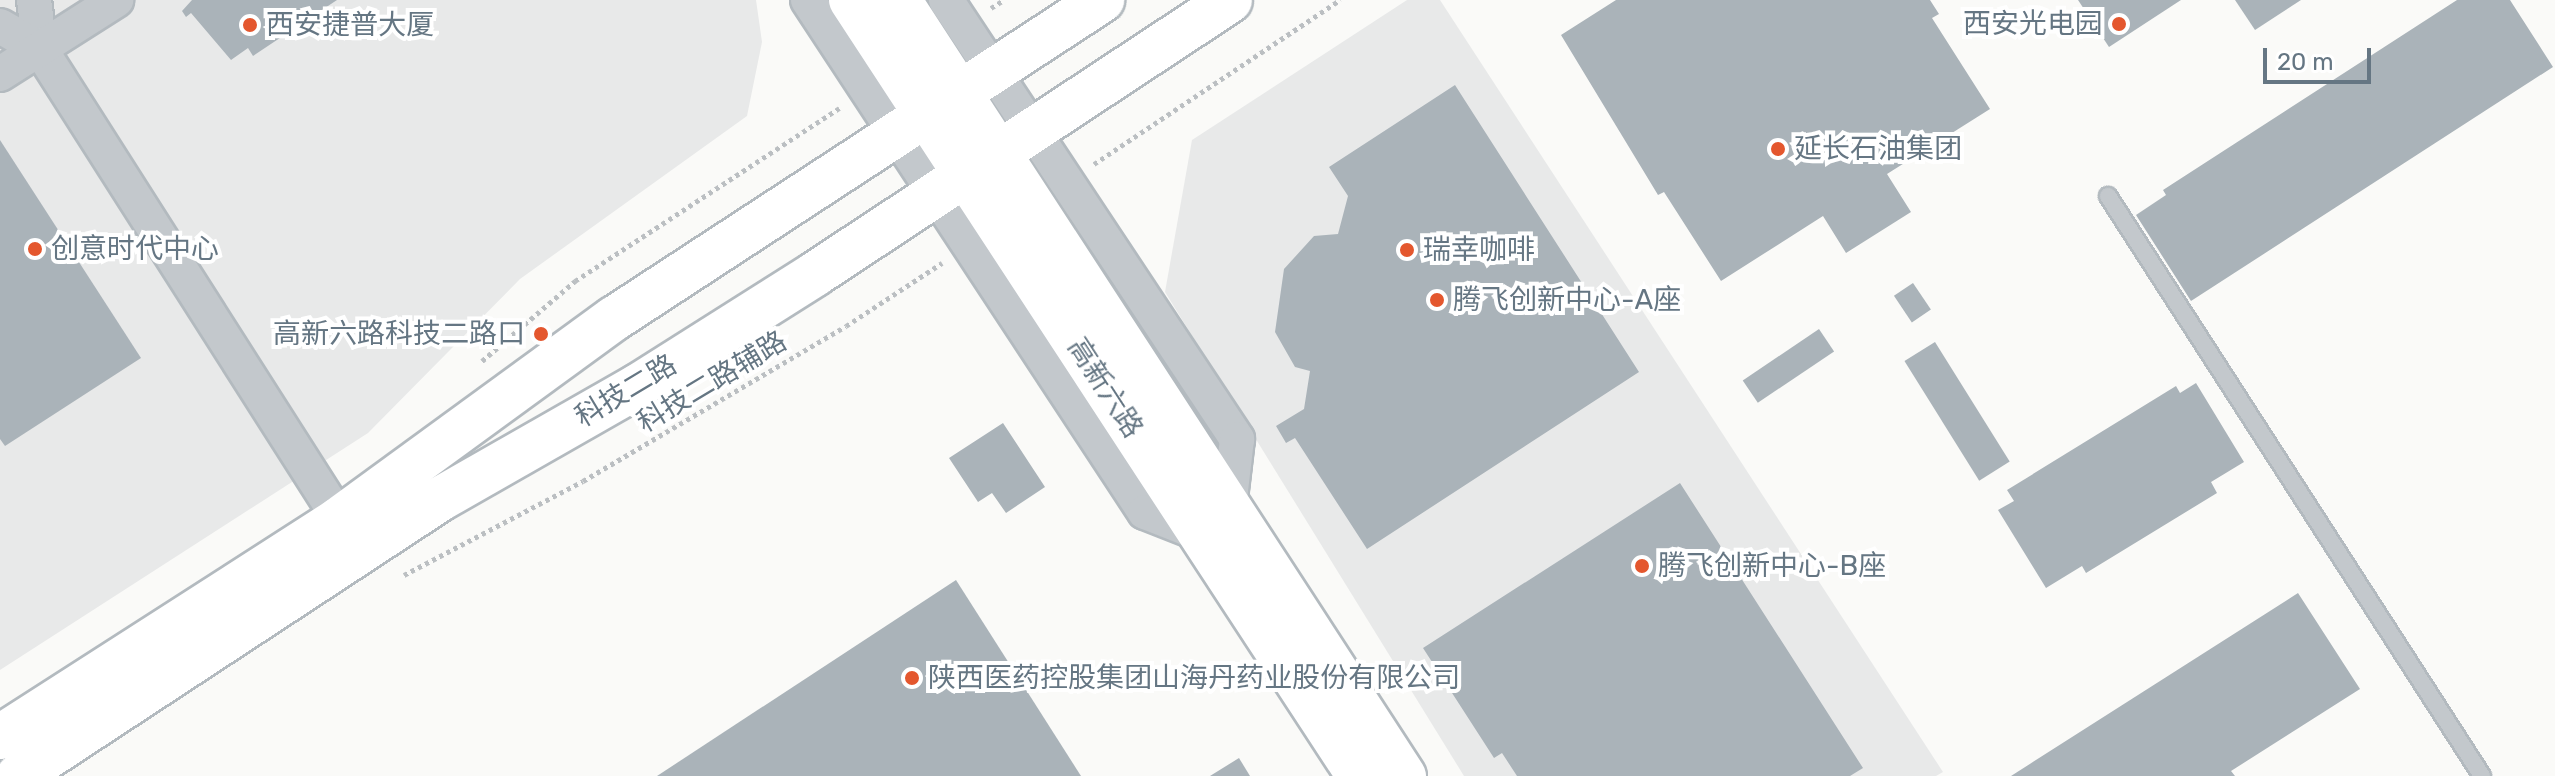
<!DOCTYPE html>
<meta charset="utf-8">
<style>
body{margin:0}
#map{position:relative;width:2555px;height:776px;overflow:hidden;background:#fafaf8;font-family:Rubik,"Noto Sans SC",sans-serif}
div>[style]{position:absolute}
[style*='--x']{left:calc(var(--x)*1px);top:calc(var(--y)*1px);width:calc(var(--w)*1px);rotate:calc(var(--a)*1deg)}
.built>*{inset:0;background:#e8e9e9}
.building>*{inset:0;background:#aab3b9;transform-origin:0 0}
.path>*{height:5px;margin-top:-2.5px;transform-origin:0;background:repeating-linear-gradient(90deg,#bbbfc2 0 4px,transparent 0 8px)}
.roads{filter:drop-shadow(2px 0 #b3babf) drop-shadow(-2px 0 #b3babf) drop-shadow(0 2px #b3babf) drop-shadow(0 -2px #b3babf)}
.lane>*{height:16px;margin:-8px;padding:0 8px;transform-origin:8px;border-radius:8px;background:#c3c8cc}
.street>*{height:34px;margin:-17px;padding:0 17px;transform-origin:17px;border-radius:17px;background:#c3c8cc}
.secondary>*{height:44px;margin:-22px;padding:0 22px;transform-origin:22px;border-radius:22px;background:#fff}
.dots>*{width:22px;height:22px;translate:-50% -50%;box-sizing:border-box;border:4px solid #fff;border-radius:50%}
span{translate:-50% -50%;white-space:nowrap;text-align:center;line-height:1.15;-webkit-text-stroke:8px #fff;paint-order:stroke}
.poi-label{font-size:28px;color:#657683}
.right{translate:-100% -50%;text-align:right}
.left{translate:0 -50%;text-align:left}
.street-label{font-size:28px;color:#657683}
.scale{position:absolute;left:2263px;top:48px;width:108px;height:36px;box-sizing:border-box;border:4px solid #657683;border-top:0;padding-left:10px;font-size:24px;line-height:28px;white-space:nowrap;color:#657683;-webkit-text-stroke:6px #fff;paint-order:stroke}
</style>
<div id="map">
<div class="built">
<i style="clip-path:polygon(0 0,756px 0,762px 42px,747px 116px,520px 279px,368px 433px,0 670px)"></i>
<i style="clip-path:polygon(1407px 0,1440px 0,1943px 772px,1936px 776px,1464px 776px,1165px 292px,1192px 140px)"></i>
</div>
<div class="building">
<i style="clip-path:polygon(192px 0,337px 0,253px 56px,248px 48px,231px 60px,191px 13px,186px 17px,182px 11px)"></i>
<i style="clip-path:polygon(1616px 0,1930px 0,1939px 14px,1932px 18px,1990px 109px,1887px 174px,1911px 212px,1846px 253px,1823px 216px,1721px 281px,1664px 192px,1658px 195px,1561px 35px)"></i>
<i style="clip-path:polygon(2078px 0,2181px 0,2109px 47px)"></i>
<i style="clip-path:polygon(2235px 0,2301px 0,2255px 30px)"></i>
<i style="clip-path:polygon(2457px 0,2510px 0,2553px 67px,2191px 301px,2136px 215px,2166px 195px,2163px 190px)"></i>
<i style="clip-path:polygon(1455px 85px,1639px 372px,1367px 549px,1295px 438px,1286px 443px,1276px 426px,1304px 409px,1310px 371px,1295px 367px,1275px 332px,1284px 269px,1314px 236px,1338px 234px,1348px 196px,1329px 167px)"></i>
<i style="clip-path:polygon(0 140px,141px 358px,5px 446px,0 439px)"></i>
<i style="left:1913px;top:283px;width:32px;height:23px;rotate:56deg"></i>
<i style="left:1819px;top:329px;width:27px;height:92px;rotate:56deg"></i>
<i style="left:1935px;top:342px;width:141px;height:36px;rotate:58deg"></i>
<i style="clip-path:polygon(2196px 383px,2244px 462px,2211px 482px,2217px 493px,2086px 573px,2082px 566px,2046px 588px,1998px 510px,2014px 501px,2007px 490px,2176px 386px,2180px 393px)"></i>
<i style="clip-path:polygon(1003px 423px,1045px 487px,1006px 513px,992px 493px,978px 502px,949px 458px)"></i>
<i style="clip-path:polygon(1680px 483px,1863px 768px,1850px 776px,1517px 776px,1502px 753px,1494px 758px,1423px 648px)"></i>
<i style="clip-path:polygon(956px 580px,1081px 776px,657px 776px)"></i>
<i style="clip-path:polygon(2298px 593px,2360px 689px,2231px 771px,2235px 776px,2011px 776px)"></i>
<i style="clip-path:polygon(1239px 758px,1250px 776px,1210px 776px)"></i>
</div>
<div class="path">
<i style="--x:991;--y:8;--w:15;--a:-32"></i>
<i style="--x:1094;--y:164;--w:296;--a:-33.7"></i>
<i style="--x:482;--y:361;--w:123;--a:-40.7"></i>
<i style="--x:575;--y:281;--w:316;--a:-33.2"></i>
<i style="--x:404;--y:575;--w:202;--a:-27.7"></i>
<i style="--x:583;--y:481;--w:305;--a:-30.5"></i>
<i style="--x:846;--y:326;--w:115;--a:-33.3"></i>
</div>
<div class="roads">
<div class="lane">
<i style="--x:2108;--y:196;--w:690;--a:57.18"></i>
</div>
<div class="street">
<i style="--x:34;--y:0;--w:49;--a:83"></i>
<i style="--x:40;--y:49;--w:582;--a:57.48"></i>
<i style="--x:808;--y:0;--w:613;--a:56.65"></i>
<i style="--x:1145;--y:512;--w:60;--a:21.4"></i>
<i style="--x:946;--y:0;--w:527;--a:56.46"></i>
<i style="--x:1237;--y:439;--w:68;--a:96.7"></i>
<i style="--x:0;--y:26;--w:46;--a:29.9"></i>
<i style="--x:0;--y:74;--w:138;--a:-32.5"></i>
</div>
<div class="secondary">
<i style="--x:851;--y:0;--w:927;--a:56.79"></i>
<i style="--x:899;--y:0;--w:926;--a:56.95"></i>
<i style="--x:0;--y:737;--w:403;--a:-32.7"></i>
<i style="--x:339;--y:519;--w:341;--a:-36.1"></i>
<i style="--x:615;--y:318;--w:582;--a:-33.14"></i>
<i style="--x:18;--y:776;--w:505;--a:-33.28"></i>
<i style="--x:440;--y:499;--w:228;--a:-29.7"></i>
<i style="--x:638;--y:386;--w:209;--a:-32.3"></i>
<i style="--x:815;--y:274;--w:497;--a:-33.4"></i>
</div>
</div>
<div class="dots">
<i style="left:2119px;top:24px;background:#e4572e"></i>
<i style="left:250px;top:25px;background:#e4572e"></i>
<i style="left:1778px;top:149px;background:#e4572e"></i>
<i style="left:35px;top:249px;background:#e4572e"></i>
<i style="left:1407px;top:250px;background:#e4572e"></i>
<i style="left:1437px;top:300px;background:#e4572e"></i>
<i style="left:541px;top:334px;background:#e4572e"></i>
<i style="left:1642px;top:566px;background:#e4572e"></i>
<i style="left:912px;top:678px;background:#e4572e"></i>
</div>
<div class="poi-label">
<span class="right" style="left:2103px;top:24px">西安光电园</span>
<span class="left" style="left:266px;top:25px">西安捷普大厦</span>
<span class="left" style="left:1794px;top:149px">延长石油集团</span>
<span class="left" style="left:51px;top:249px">创意时代中心</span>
<span class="left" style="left:1423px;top:250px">瑞幸咖啡</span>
<span class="left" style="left:1453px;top:300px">腾飞创新中心-A座</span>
<span class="right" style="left:525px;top:334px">高新六路科技二路口</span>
<span class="left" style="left:1658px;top:566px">腾飞创新中心-B座</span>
<span class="left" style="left:928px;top:678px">陕西医药控股集团山海丹药业股份有限公司</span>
</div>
<div class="street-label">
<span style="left:712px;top:382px;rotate:-31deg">科技二路辅路</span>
<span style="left:1105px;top:388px;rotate:57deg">高新六路</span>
<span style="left:626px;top:391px;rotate:-31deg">科技二路</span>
</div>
<div class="scale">20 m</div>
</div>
